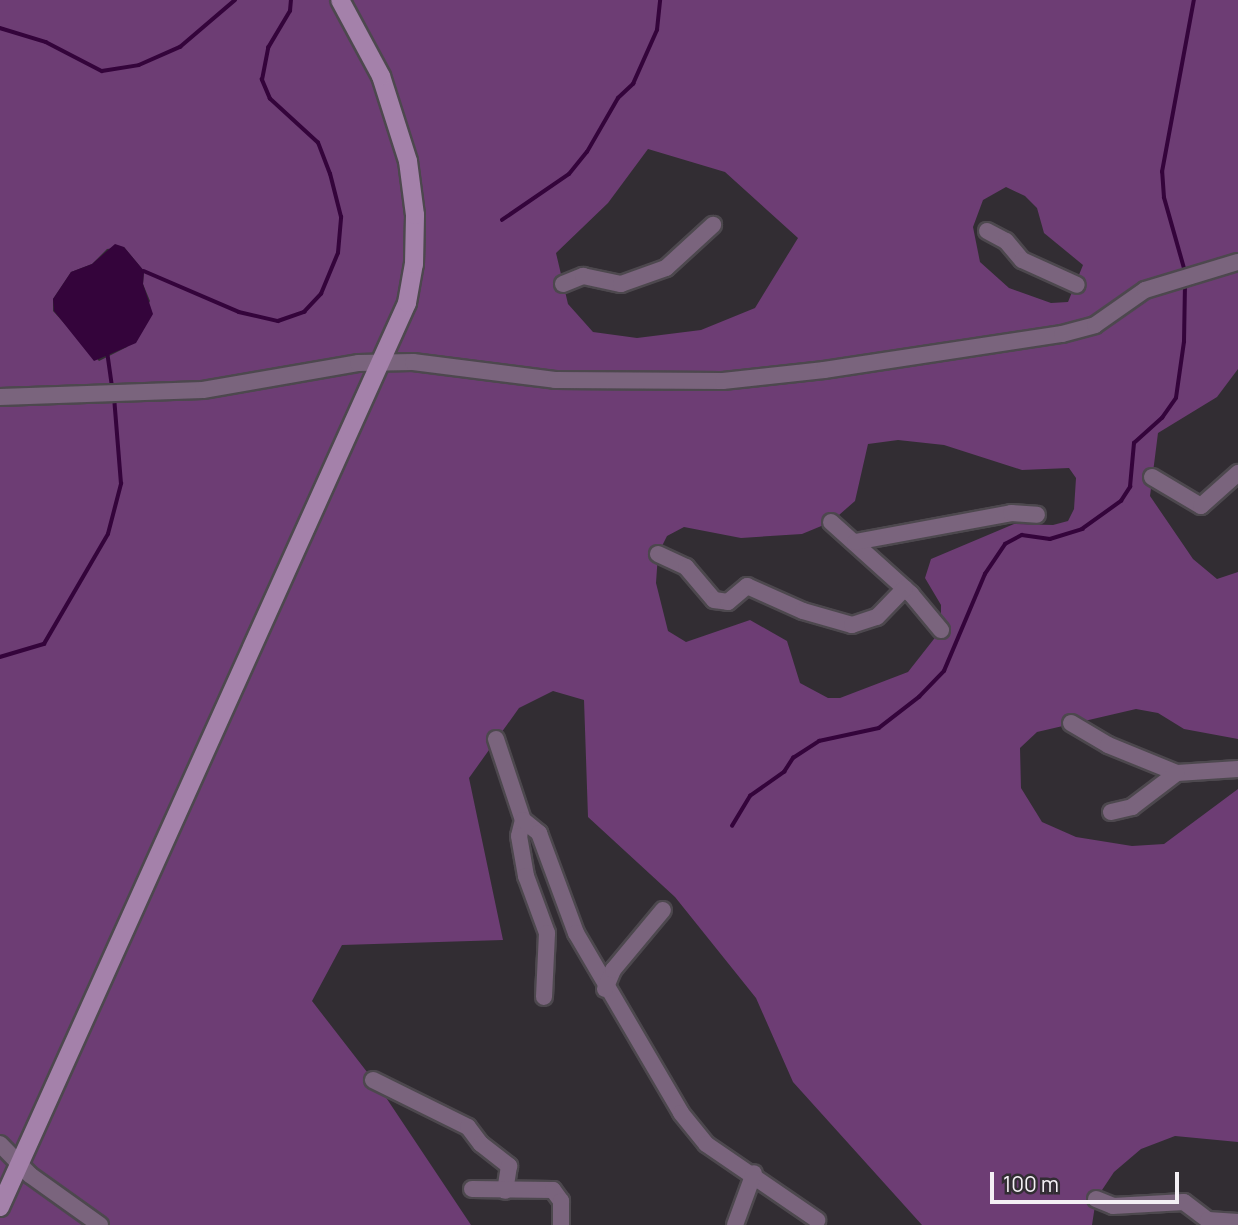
<!DOCTYPE html>
<style>
body{margin:0}
#map{position:relative;width:1238px;height:1225px;overflow:hidden;background:#322d33;font-family:Manrope,sans-serif}
div>[style]{position:absolute}
[style*='--x']{left:calc(var(--x)*1px);top:calc(var(--y)*1px);width:calc(var(--w)*1px);rotate:calc(var(--a)*1deg)}
.green>*{inset:0;background:#6d3d74}
.water>*{inset:0;background:#34043b}
.stream>*{height:3.5px;margin:-1.75px;padding:0 1.75px;transform-origin:1.75px;border-radius:1.75px;background:#34043b}
.roads{filter:drop-shadow(2px 0 #4d484e) drop-shadow(-2px 0 #4d484e) drop-shadow(0 2px #4d484e) drop-shadow(0 -2px #4d484e)}
.minor>*{height:16px;margin:-8px;padding:0 8px;transform-origin:8px;border-radius:8px;background:#7a647d}
.secondary>*{height:18px;margin:-9px;padding:0 9px;transform-origin:9px;border-radius:9px;background:#a481aa}
span{translate:-50% -50%;white-space:nowrap;text-align:center;line-height:1.15;-webkit-text-stroke:7px #322d33;paint-order:stroke}
.scale{position:absolute;left:990px;top:1172px;width:189px;height:32px;box-sizing:border-box;border:4px solid #f4f0f5;border-top:0;padding-left:9px;font-size:21px;line-height:24px;white-space:nowrap;color:#f4f0f5;-webkit-text-stroke:5px #322d33;paint-order:stroke}
</style>
<div id="map">
<div class="green">
<i style="clip-path:polygon(evenodd,0 0,1238px 0,1238px 369px,1217px 397px,1158px 433px,1150px 496px,1193px 559px,1217px 579px,1238px 572px,1238px 739px,1184px 729px,1158px 713px,1136px 709px,1037px 732px,1020px 748px,1021px 788px,1042px 822px,1076px 837px,1132px 846px,1164px 844px,1238px 789px,1238px 1142px,1175px 1136px,1141px 1149px,1114px 1172px,1096px 1199px,1092px 1225px,922px 1225px,793px 1082px,756px 998px,675px 897px,588px 817px,584px 700px,553px 691px,519px 708px,469px 778px,503px 940px,342px 945px,312px 1001px,381px 1090px,471px 1225px,0 1225px,0 0,648px 149px,725px 172px,798px 238px,755px 308px,701px 330px,637px 338px,593px 332px,568px 304px,556px 253px,608px 203px,648px 149px,0 0,1006px 187px,1025px 196px,1037px 208px,1044px 233px,1083px 265px,1068px 302px,1051px 303px,1009px 288px,980px 262px,973px 227px,983px 200px,1006px 187px,0 0,124px 247px,144px 271px,143px 284px,150px 301px,127px 347px,99px 361px,53px 311px,53px 299px,71px 272px,92px 264px,107px 249px,124px 247px,0 0,898px 440px,944px 445px,1022px 470px,1069px 468px,1076px 478px,1074px 509px,1068px 521px,1053px 525px,1014px 524px,931px 559px,925px 578px,941px 605px,941px 630px,908px 672px,840px 698px,828px 698px,800px 683px,787px 641px,750px 620px,686px 642px,668px 631px,656px 583px,658px 554px,667px 536px,684px 527px,741px 538px,802px 534px,831px 522px,855px 501px,868px 444px,898px 440px)"></i>
</div>
<div class="water">
<i style="clip-path:polygon(115px 244px,124px 247px,144px 271px,143px 284px,153px 314px,136px 343px,94px 361px,54px 311px,53px 299px,71px 272px,92px 264px)"></i>
</div>
<div class="stream">
<i style="--x:0;--y:28;--w:48;--a:16.9"></i>
<i style="--x:46;--y:42;--w:63;--a:27.4"></i>
<i style="--x:102;--y:71;--w:37;--a:-9"></i>
<i style="--x:139;--y:65;--w:45;--a:-23.7"></i>
<i style="--x:180;--y:47;--w:72;--a:-40.5"></i>
<i style="--x:502;--y:220;--w:81;--a:-34.5"></i>
<i style="--x:569;--y:174;--w:28;--a:-51"></i>
<i style="--x:587;--y:152;--w:62;--a:-60.1"></i>
<i style="--x:618;--y:98;--w:21;--a:-43"></i>
<i style="--x:633;--y:84;--w:59;--a:-66"></i>
<i style="--x:657;--y:30;--w:30;--a:-84"></i>
<i style="--x:144;--y:271;--w:103;--a:23.3"></i>
<i style="--x:239;--y:312;--w:40;--a:13"></i>
<i style="--x:278;--y:321;--w:28;--a:-19"></i>
<i style="--x:304;--y:312;--w:25;--a:-47"></i>
<i style="--x:321;--y:294;--w:44;--a:-67.5"></i>
<i style="--x:338;--y:253;--w:36;--a:-85"></i>
<i style="--x:341;--y:217;--w:44;--a:-104.3"></i>
<i style="--x:330;--y:174;--w:33;--a:-111"></i>
<i style="--x:318;--y:143;--w:65;--a:-137.5"></i>
<i style="--x:270;--y:99;--w:21;--a:-113"></i>
<i style="--x:262;--y:80;--w:33;--a:-79"></i>
<i style="--x:268;--y:48;--w:43;--a:-59.3"></i>
<i style="--x:290;--y:11;--w:11;--a:-85"></i>
<i style="--x:1185;--y:272;--w:77;--a:-105.8"></i>
<i style="--x:1164;--y:198;--w:26;--a:-94"></i>
<i style="--x:1162;--y:172;--w:175;--a:-79.5"></i>
<i style="--x:108;--y:355;--w:34;--a:82"></i>
<i style="--x:0;--y:657;--w:46;--a:-16.5"></i>
<i style="--x:44;--y:644;--w:127;--a:-59.8"></i>
<i style="--x:108;--y:534;--w:52;--a:-75.4"></i>
<i style="--x:121;--y:484;--w:87;--a:-94.6"></i>
<i style="--x:732;--y:826;--w:35;--a:-59"></i>
<i style="--x:750;--y:796;--w:42;--a:-35.2"></i>
<i style="--x:784;--y:772;--w:17;--a:-57"></i>
<i style="--x:793;--y:758;--w:31;--a:-33"></i>
<i style="--x:819;--y:741;--w:61;--a:-12.2"></i>
<i style="--x:879;--y:728;--w:51;--a:-37.8"></i>
<i style="--x:919;--y:697;--w:36;--a:-46"></i>
<i style="--x:944;--y:671;--w:105;--a:-67.1"></i>
<i style="--x:985;--y:574;--w:36;--a:-56"></i>
<i style="--x:1005;--y:544;--w:19;--a:-28"></i>
<i style="--x:1022;--y:535;--w:28;--a:8"></i>
<i style="--x:1050;--y:539;--w:34;--a:-17"></i>
<i style="--x:1082;--y:529;--w:48;--a:-35.7"></i>
<i style="--x:1121;--y:501;--w:17;--a:-57"></i>
<i style="--x:1130;--y:487;--w:44;--a:-84.8"></i>
<i style="--x:1134;--y:443;--w:38;--a:-42"></i>
<i style="--x:1162;--y:418;--w:24;--a:-55"></i>
<i style="--x:1176;--y:398;--w:57;--a:-81.9"></i>
<i style="--x:1184;--y:342;--w:59;--a:-89"></i>
</div>
<div class="roads">
<div class="minor">
<i style="--x:987;--y:231;--w:21;--a:28"></i>
<i style="--x:1006;--y:241;--w:25;--a:50"></i>
<i style="--x:1022;--y:260;--w:60;--a:24.4"></i>
<i style="--x:563;--y:284;--w:22;--a:-22"></i>
<i style="--x:583;--y:276;--w:39;--a:12"></i>
<i style="--x:621;--y:284;--w:48;--a:-19.6"></i>
<i style="--x:666;--y:268;--w:64;--a:-42.5"></i>
<i style="--x:0;--y:397;--w:203;--a:-2"></i>
<i style="--x:203;--y:390;--w:157;--a:-9.9"></i>
<i style="--x:358;--y:363;--w:55;--a:-1"></i>
<i style="--x:413;--y:362;--w:143;--a:7.2"></i>
<i style="--x:555;--y:380;--w:168;--a:0.3"></i>
<i style="--x:723;--y:381;--w:102;--a:-6.2"></i>
<i style="--x:824;--y:370;--w:241;--a:-8.6"></i>
<i style="--x:1062;--y:334;--w:34;--a:-15"></i>
<i style="--x:1095;--y:325;--w:61;--a:-35"></i>
<i style="--x:1145;--y:290;--w:97;--a:-16.8"></i>
<i style="--x:1152;--y:477;--w:57;--a:30.6"></i>
<i style="--x:1201;--y:506;--w:50;--a:-41.7"></i>
<i style="--x:831;--y:522;--w:108;--a:42"></i>
<i style="--x:911;--y:594;--w:47;--a:50.2"></i>
<i style="--x:855;--y:542;--w:159;--a:-10.5"></i>
<i style="--x:1011;--y:513;--w:26;--a:4"></i>
<i style="--x:658;--y:554;--w:31;--a:25"></i>
<i style="--x:686;--y:567;--w:43;--a:49.7"></i>
<i style="--x:714;--y:600;--w:14;--a:8"></i>
<i style="--x:728;--y:602;--w:25;--a:-40"></i>
<i style="--x:747;--y:586;--w:61;--a:24.1"></i>
<i style="--x:803;--y:611;--w:51;--a:15.9"></i>
<i style="--x:852;--y:625;--w:26;--a:-18"></i>
<i style="--x:877;--y:617;--w:40;--a:-46"></i>
<i style="--x:1071;--y:723;--w:43;--a:30.7"></i>
<i style="--x:1108;--y:745;--w:74;--a:22.1"></i>
<i style="--x:1177;--y:773;--w:61;--a:-3.8"></i>
<i style="--x:496;--y:739;--w:85;--a:71.6"></i>
<i style="--x:523;--y:820;--w:16;--a:104"></i>
<i style="--x:519;--y:836;--w:41;--a:80.1"></i>
<i style="--x:526;--y:876;--w:61;--a:69.8"></i>
<i style="--x:547;--y:933;--w:64;--a:92.7"></i>
<i style="--x:1111;--y:812;--w:22;--a:-13"></i>
<i style="--x:1132;--y:807;--w:56;--a:-37.1"></i>
<i style="--x:523;--y:820;--w:21;--a:39"></i>
<i style="--x:539;--y:833;--w:107;--a:69.7"></i>
<i style="--x:576;--y:933;--w:208;--a:59.7"></i>
<i style="--x:681;--y:1113;--w:40;--a:51"></i>
<i style="--x:706;--y:1144;--w:135;--a:34.4"></i>
<i style="--x:605;--y:989;--w:21;--a:-67"></i>
<i style="--x:613;--y:970;--w:78;--a:-50.2"></i>
<i style="--x:373;--y:1080;--w:106;--a:26.3"></i>
<i style="--x:468;--y:1127;--w:21;--a:53"></i>
<i style="--x:481;--y:1144;--w:36;--a:38"></i>
<i style="--x:509;--y:1166;--w:25;--a:99"></i>
<i style="--x:0;--y:1144;--w:43;--a:45.9"></i>
<i style="--x:30;--y:1175;--w:86;--a:35.5"></i>
<i style="--x:472;--y:1189;--w:81;--a:0.7"></i>
<i style="--x:553;--y:1190;--w:14;--a:54"></i>
<i style="--x:561;--y:1201;--w:24;--a:90"></i>
<i style="--x:1096;--y:1199;--w:18;--a:22"></i>
<i style="--x:1113;--y:1206;--w:71;--a:-3.2"></i>
<i style="--x:1184;--y:1202;--w:30;--a:37"></i>
<i style="--x:1208;--y:1220;--w:30;--a:4"></i>
<i style="--x:735;--y:1225;--w:55;--a:-69.9"></i>
</div>
<div class="secondary">
<i style="--x:0;--y:1207;--w:991;--a:-65.76"></i>
<i style="--x:407;--y:303;--w:40;--a:-80"></i>
<i style="--x:414;--y:264;--w:49;--a:-88.8"></i>
<i style="--x:415;--y:215;--w:54;--a:-97.4"></i>
<i style="--x:408;--y:161;--w:89;--a:-107.6"></i>
<i style="--x:381;--y:76;--w:86;--a:-118.3"></i>
</div>
</div>
<div class="scale">100 m</div>
</div>
